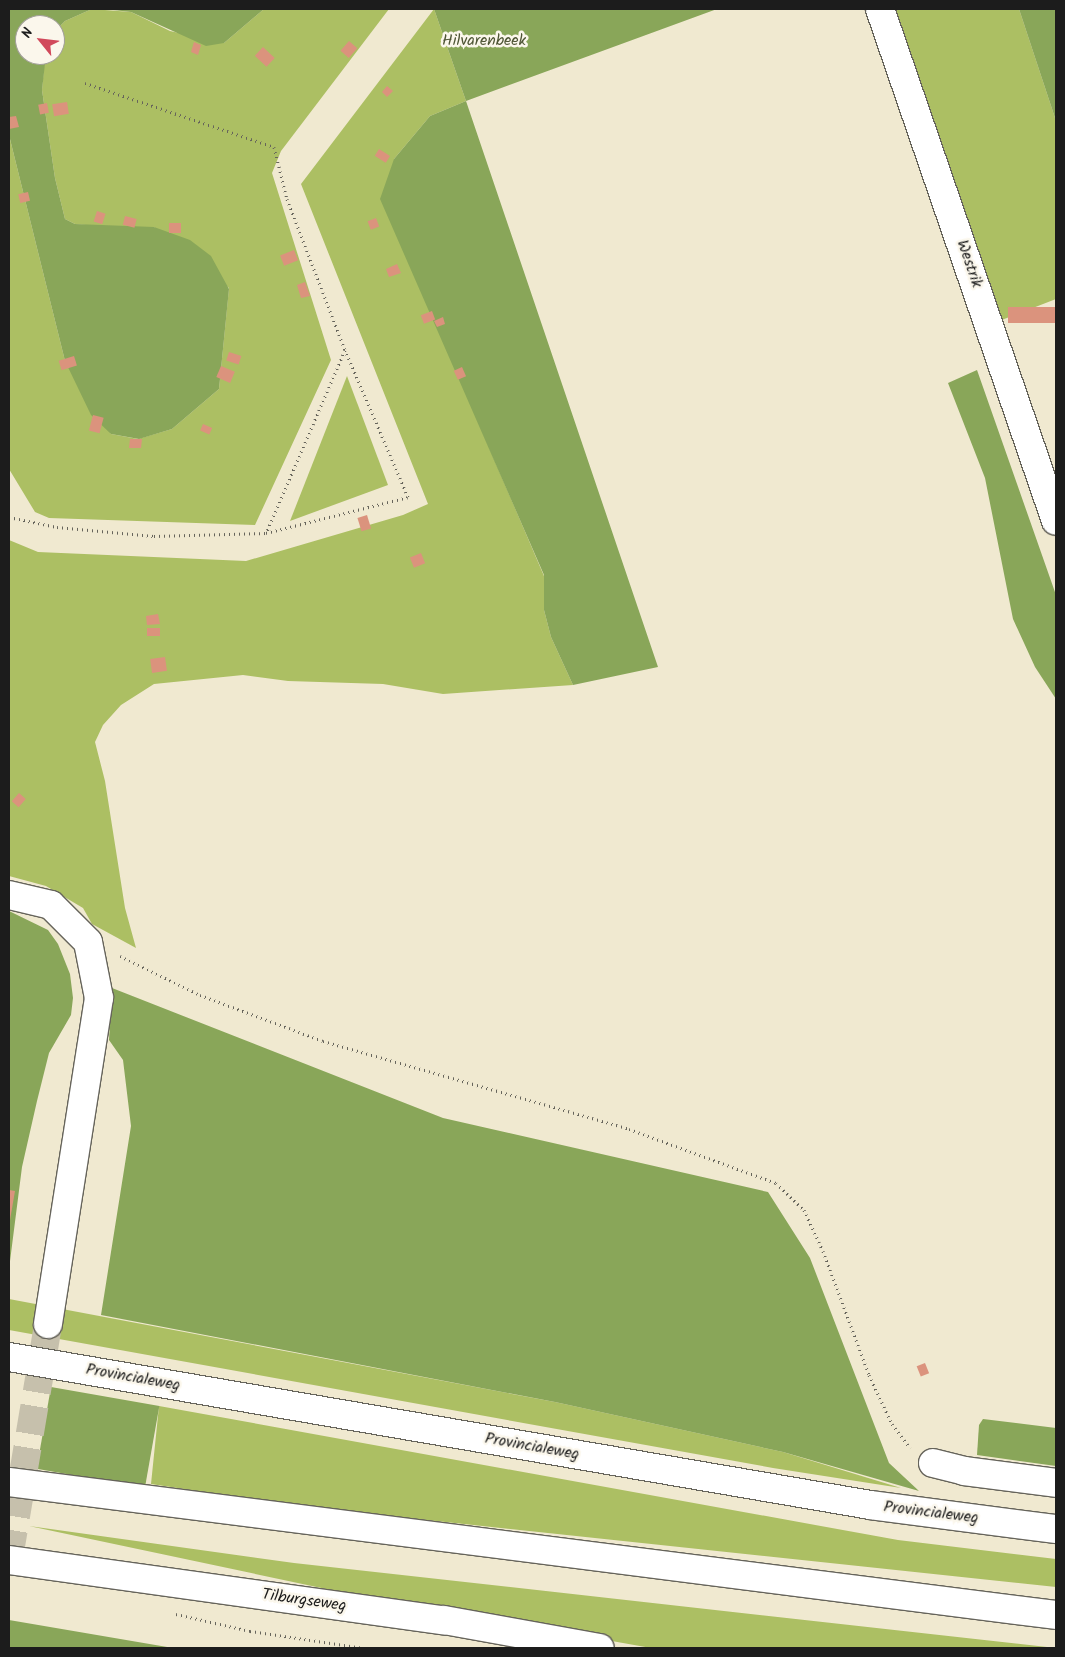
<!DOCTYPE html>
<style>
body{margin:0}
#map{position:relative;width:1065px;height:1657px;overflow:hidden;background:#f0e9d0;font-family:Kalam,sans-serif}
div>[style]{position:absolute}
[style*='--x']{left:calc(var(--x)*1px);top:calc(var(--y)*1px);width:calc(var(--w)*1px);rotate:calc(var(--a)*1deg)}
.green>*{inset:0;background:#acbf63}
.forest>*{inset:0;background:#89a659;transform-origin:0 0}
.building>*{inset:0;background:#db937d;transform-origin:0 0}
.minor-tunnel>*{height:28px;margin-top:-14px;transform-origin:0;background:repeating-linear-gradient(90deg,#c6c0ac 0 28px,transparent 0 42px)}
.path>*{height:3px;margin-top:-1.5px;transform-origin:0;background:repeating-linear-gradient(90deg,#66645b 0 1px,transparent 0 5px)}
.roads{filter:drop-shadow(1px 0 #66645b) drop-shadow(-1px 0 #66645b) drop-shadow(0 1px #66645b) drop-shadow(0 -1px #66645b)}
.minor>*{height:28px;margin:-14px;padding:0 14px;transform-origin:14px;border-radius:14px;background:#fff}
.highway>*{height:28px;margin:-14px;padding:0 14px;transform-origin:14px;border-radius:14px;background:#fff}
span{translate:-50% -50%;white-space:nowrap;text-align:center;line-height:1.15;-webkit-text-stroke:5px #fbf7ec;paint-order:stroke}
.park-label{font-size:16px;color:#4e5535}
.street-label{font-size:16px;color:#1c1c1c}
.frame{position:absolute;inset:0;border:10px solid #1c1c1c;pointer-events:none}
.north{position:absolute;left:15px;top:15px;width:50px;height:50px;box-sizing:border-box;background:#fbf7ec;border:1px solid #a29f99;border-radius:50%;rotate:299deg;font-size:14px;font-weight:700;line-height:20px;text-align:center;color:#1c1c1c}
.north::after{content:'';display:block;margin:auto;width:18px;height:22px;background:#d1495b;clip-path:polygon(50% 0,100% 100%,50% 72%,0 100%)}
</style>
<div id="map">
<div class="green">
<i style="clip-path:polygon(92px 9px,131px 12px,170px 31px,224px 43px,264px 9px,389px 9px,281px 151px,272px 173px,331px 360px,255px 525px,49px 518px,35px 512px,9px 469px,9px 135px,65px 361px,111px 434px,138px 439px,172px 429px,219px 389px,229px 288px,154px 227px,108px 227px,75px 224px,65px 219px,55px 178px,42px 90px,45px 56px,55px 55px,55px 31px,65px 21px)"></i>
<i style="clip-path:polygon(434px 9px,466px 101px,430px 116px,394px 159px,432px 314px,544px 576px,544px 610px,551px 637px,573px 685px,443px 694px,383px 684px,288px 681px,243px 675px,154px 684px,121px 705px,103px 725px,95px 742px,105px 781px,125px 908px,136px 948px,92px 924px,83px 908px,46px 886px,9px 876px,9px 540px,38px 552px,246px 561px,403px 515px,428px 504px,301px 184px)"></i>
<i style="clip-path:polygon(889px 9px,1019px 9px,1056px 121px,1056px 299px,999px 321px)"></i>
<i style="clip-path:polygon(347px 376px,388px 485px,290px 521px)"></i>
<i style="clip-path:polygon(9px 1299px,555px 1402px,783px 1452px,901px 1488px,773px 1468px,9px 1330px)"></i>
<i style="clip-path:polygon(159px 1406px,898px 1540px,1056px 1559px,1056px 1587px,295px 1506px,151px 1484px)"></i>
<i style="clip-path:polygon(29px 1526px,294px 1563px,1056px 1648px,651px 1648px,364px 1597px)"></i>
</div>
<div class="forest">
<i style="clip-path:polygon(9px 9px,92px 9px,65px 21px,55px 31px,55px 25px,25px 25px,25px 55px,46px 55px,42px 90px,55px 178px,65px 219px,75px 224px,154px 227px,190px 240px,211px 256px,229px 289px,219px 389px,172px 429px,139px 439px,111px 434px,91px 415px,65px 361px,9px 135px)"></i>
<i style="clip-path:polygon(104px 9px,264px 9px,224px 43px,206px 46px,131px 12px)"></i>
<i style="clip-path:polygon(434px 9px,717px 9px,466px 101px,658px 667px,573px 685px,551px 637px,544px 610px,544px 575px,380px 199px,394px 159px,430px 116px,466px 101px)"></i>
<i style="clip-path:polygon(1019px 9px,1056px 9px,1056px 121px)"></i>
<i style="clip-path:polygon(977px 370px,1056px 595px,1056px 699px,1035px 667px,1013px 619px,985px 478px,948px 383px)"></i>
<i style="clip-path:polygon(9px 911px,48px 930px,58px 944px,70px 974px,73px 998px,71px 1015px,49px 1053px,37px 1101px,22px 1167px,9px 1269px)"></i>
<i style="clip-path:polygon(112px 988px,443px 1118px,768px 1192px,810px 1258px,889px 1463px,919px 1491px,783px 1452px,555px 1402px,101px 1315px,131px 1126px,123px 1060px,109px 1040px)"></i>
<i style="left:51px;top:1387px;width:110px;height:83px;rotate:10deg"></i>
<i style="clip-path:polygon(983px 1419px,1056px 1428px,1056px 1466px,977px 1455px,979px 1425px)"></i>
<i style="clip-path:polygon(9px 1620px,173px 1648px,9px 1648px)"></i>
</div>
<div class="building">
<i style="left:349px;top:41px;width:11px;height:13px;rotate:41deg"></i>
<i style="clip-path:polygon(194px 42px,201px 45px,198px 55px,191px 52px)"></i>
<i style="left:263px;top:47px;width:16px;height:12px;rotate:43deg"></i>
<i style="clip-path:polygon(387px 86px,393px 91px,387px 97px,382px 92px)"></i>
<i style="left:67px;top:102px;width:12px;height:15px;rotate:81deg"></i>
<i style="left:47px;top:103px;width:10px;height:9px;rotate:79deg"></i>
<i style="clip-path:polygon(16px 116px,19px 127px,9px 129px,9px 117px)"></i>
<i style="left:379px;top:149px;width:13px;height:8px;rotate:32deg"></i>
<i style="left:28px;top:192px;width:9px;height:10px;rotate:77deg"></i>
<i style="left:97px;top:211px;width:9px;height:11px;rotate:18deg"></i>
<i style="left:125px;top:216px;width:12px;height:9px;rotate:14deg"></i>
<i style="left:376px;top:218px;width:9px;height:9px;rotate:69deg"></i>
<i style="left:169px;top:223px;width:12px;height:10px"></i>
<i style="left:294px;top:250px;width:11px;height:15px;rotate:68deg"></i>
<i style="clip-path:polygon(397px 264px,401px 273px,389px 277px,386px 269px)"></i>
<i style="clip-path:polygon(305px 282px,310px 296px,301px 298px,297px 285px)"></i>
<i style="left:1056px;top:307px;width:16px;height:48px;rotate:90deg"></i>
<i style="left:432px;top:311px;width:9px;height:12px;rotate:69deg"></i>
<i style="clip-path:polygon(443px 317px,445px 324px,437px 327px,434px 321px)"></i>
<i style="left:229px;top:352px;width:13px;height:9px;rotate:18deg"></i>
<i style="left:74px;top:356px;width:10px;height:16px;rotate:73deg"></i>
<i style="left:221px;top:366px;width:15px;height:12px;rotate:23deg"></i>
<i style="left:462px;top:367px;width:10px;height:9px;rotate:66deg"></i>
<i style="left:93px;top:415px;width:11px;height:16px;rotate:15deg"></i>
<i style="left:203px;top:424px;width:10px;height:7px;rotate:24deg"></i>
<i style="clip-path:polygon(130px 439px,142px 439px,141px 448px,129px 448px)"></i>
<i style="left:367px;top:515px;width:14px;height:10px;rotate:73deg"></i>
<i style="left:421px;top:553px;width:11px;height:12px;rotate:68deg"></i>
<i style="clip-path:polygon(158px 614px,160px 624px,147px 625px,146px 616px)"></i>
<i style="left:160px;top:628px;width:8px;height:13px;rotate:90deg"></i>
<i style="left:165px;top:657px;width:14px;height:15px;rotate:82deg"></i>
<i style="left:19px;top:793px;width:9px;height:11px;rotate:41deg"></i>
<i style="clip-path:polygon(9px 1190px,15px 1191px,10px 1220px,9px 1220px)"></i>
<i style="left:925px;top:1363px;width:11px;height:9px;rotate:68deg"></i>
</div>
<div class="minor-tunnel">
<i style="--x:9;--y:1558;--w:237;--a:-80.5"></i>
</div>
<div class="path">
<i style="--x:85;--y:83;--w:200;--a:18.7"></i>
<i style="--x:274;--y:147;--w:54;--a:76"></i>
<i style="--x:287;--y:199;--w:162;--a:69"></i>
<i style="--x:9;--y:517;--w:49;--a:11.8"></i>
<i style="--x:57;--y:527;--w:97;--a:5.3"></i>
<i style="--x:154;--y:536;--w:112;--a:-1.5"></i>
<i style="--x:266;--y:533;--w:146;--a:-14.2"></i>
<i style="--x:408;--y:497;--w:160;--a:-113.2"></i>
<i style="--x:345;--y:350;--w:199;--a:113.3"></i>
<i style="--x:120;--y:956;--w:89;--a:26"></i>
<i style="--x:200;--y:995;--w:131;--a:20.5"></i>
<i style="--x:323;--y:1041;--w:318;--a:16"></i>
<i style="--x:629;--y:1129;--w:157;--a:20.2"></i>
<i style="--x:776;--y:1183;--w:39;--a:44"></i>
<i style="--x:804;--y:1210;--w:45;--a:65.1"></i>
<i style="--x:823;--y:1251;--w:132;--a:69.6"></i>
<i style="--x:869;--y:1375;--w:54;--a:64.9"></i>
<i style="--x:892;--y:1424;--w:30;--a:53"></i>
<i style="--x:176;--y:1614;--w:76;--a:12.9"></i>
<i style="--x:250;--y:1631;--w:115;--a:8.5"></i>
</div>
<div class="roads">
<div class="minor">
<i style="--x:880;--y:9;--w:541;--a:71.03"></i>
<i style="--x:9;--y:895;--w:43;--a:13.4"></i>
<i style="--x:51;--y:905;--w:52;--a:45"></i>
<i style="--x:88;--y:942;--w:57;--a:78.9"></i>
<i style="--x:99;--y:998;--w:330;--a:98.9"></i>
<i style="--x:933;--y:1463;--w:32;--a:14"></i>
<i style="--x:964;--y:1471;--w:93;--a:7.4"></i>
<i style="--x:9;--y:1560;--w:439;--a:7.9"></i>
<i style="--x:444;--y:1620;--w:158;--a:10.2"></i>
</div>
<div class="highway">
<i style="--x:9;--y:1357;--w:874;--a:9.75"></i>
<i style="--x:870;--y:1505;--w:188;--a:7.4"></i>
<i style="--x:9;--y:1482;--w:1055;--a:7.24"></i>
</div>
</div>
<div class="park-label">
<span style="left:484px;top:41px">Hilvarenbeek</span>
</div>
<div class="street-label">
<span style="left:969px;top:264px;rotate:71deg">Westrik</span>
<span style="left:133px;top:1378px;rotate:10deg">Provincialeweg</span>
<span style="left:532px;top:1447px;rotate:10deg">Provincialeweg</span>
<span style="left:931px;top:1513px;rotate:7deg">Provincialeweg</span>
<span style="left:304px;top:1601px;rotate:8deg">Tilburgseweg</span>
</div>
<div class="frame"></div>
<div class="north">N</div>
</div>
